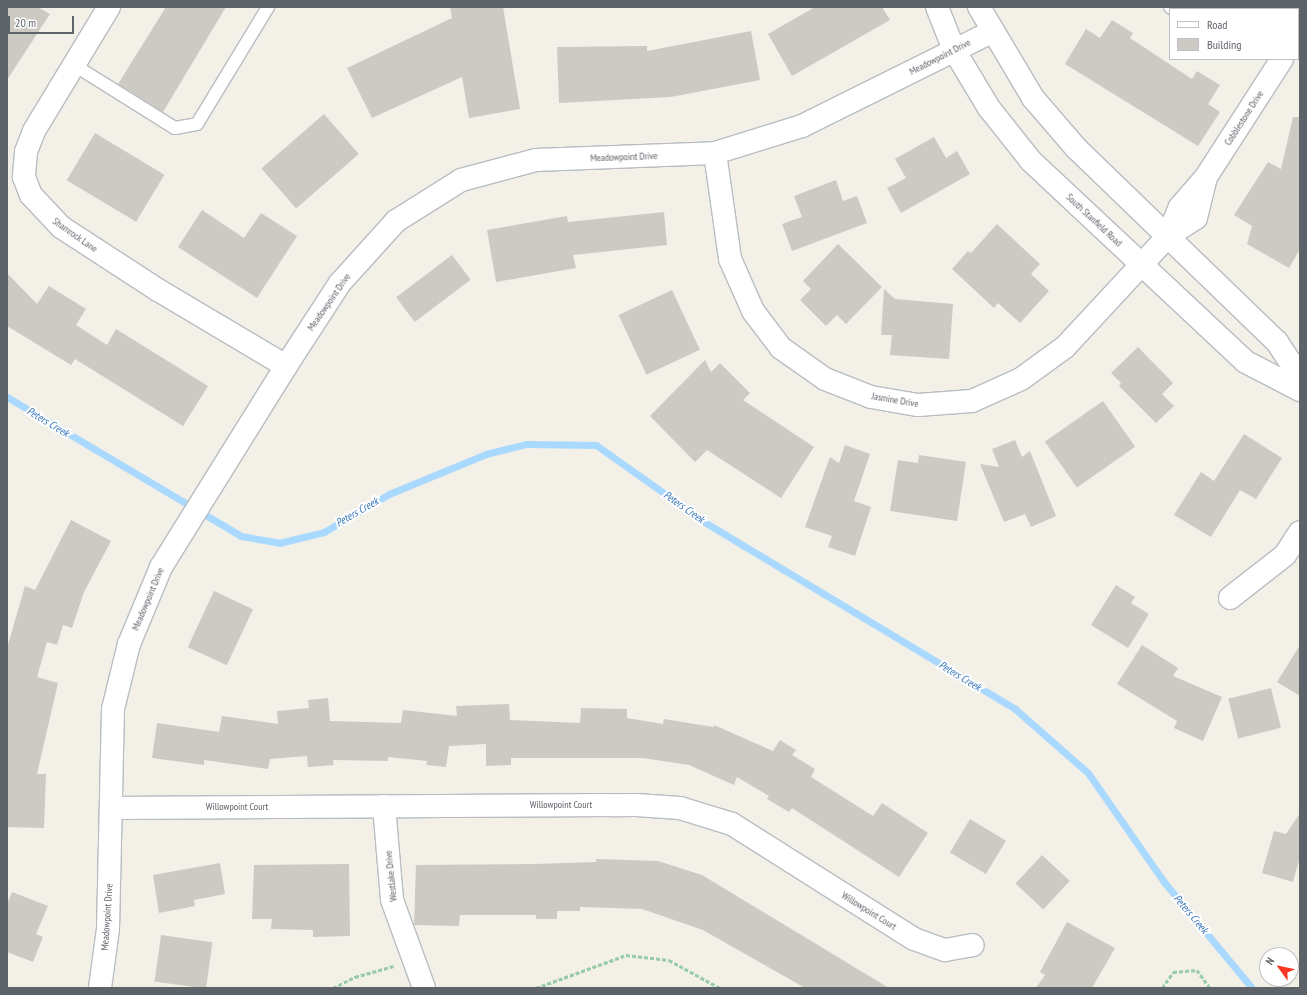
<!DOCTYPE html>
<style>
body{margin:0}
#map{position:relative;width:1307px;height:995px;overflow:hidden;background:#f2f0e7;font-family:"PT Sans Narrow",sans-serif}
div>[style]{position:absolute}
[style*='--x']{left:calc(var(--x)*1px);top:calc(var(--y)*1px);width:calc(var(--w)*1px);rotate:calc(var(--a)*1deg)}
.stream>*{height:7px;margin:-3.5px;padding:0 3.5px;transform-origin:3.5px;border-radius:3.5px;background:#aad9ff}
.building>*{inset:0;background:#cdcac4;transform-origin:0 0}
.path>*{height:2.5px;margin-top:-1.25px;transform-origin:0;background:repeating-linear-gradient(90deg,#98cba7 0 4px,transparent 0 6px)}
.roads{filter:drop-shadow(1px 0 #b9bdc2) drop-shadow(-1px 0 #b9bdc2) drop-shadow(0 1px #b9bdc2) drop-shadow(0 -1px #b9bdc2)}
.lane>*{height:12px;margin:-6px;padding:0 6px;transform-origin:6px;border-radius:6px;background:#fff}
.street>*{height:22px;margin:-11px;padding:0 11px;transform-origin:11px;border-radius:11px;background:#fff}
span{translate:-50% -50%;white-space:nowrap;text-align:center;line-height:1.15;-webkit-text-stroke:4px #fff;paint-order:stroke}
.street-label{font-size:10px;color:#5e6369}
.water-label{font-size:11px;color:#3a78be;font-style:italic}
.frame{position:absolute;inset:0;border:8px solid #5e6369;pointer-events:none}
.legend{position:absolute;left:1169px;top:8px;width:130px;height:52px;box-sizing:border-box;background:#fff;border:1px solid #bfc1c3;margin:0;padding:5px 7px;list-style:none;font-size:12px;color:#5e6369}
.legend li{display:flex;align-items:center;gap:8px;height:20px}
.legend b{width:20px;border:1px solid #bfc1c3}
.north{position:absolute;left:1259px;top:947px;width:40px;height:40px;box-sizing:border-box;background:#fff;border:1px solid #bfc1c3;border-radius:50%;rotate:303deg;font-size:11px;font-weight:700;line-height:16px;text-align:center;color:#5e6369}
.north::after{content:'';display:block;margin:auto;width:14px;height:18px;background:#fc3623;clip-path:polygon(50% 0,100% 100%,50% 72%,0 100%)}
.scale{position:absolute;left:8px;top:16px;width:66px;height:18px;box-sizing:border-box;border:2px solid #5e6369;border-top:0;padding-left:5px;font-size:12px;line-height:14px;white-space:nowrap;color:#5e6369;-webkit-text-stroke:3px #fff;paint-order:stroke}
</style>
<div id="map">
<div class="stream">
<i style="--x:7;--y:397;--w:272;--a:30.7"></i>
<i style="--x:241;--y:536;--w:39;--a:10"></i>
<i style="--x:279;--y:543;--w:46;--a:-13.7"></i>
<i style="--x:324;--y:532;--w:75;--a:-30.3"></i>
<i style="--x:389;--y:494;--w:105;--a:-22.4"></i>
<i style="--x:486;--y:454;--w:41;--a:-14"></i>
<i style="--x:526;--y:444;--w:70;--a:0.8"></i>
<i style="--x:596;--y:445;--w:135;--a:35.3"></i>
<i style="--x:706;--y:523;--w:359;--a:31"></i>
<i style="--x:1014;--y:708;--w:98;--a:41.3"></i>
<i style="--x:1088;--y:773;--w:133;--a:55.1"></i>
<i style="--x:1164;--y:882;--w:138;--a:50.3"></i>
</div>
<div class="building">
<i style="clip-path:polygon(7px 7px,38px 7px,50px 14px,7px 80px)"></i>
<i style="clip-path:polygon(166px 7px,226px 7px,163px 112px,118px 84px)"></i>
<i style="clip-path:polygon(450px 7px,503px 7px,520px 109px,469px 118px,462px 77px,372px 118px,347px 68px,452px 18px)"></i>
<i style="clip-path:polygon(815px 7px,882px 7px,890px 20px,792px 76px,768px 34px)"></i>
<i style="clip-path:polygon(1112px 20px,1133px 33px,1130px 38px,1192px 79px,1197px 71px,1220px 85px,1208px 104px,1220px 112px,1198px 146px,1065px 64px,1086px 29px,1100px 38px)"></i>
<i style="clip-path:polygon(751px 31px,760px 80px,671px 97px,559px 103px,557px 47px,647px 46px,647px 51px)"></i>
<i style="left:324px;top:114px;width:53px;height:83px;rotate:49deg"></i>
<i style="clip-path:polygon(1293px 117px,1300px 117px,1300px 249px,1289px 268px,1247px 244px,1252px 226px,1234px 215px,1268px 162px,1281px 169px)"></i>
<i style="left:95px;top:133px;width:81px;height:55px;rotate:31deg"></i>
<i style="clip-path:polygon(934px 137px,946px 158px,957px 151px,970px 174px,901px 213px,887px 188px,906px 178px,895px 159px)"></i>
<i style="clip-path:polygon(836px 180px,843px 201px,857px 196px,867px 223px,792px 251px,782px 224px,802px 217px,794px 196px)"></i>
<i style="clip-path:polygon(202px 210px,244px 238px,261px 213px,297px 236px,257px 298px,178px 247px)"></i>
<i style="clip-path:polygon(664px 212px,667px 245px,573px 255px,576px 268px,496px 282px,487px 230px,567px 216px,568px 222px)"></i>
<i style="clip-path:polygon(997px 224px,1040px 264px,1031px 274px,1049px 291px,1020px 323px,998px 303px,994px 308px,952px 269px,968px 251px,971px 253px)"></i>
<i style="clip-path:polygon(838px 244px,882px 287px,846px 324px,837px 315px,826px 326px,800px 300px,811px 289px,803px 281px)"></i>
<i style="left:452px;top:255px;width:31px;height:70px;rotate:53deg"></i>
<i style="clip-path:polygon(7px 273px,37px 304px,49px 286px,86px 309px,76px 325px,107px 345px,116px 329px,208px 386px,183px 426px,75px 359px,71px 365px,7px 326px)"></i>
<i style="clip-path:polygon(884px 289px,895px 299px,953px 304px,949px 359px,890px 355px,892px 335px,881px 335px)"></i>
<i style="left:672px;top:290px;width:66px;height:59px;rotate:65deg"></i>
<i style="clip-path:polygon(1138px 347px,1173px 383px,1162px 394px,1174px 406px,1156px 423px,1119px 386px,1121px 383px,1111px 373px)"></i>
<i style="clip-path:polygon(705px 360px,711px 372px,720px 363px,750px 393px,743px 400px,814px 447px,781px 498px,707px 450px,695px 462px,650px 416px)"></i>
<i style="left:1103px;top:401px;width:56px;height:71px;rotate:55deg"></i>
<i style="clip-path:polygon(1244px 434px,1282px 458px,1256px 499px,1240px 490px,1211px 537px,1174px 515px,1201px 472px,1214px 481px)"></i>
<i style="clip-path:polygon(1015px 440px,1022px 457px,1030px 451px,1056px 516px,1031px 527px,1025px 514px,1004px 522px,980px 464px,999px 467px,992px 449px)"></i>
<i style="clip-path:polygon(845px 445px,870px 454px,854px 501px,871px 507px,855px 556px,828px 547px,832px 536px,805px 527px,830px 457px,839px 463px)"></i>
<i style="clip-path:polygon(919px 455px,966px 462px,957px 521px,890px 511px,898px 460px,918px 463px)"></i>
<i style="clip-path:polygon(71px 520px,111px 541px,84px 592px,72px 628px,63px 625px,57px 645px,47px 642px,37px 677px,58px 683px,37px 774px,46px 774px,44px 828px,7px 827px,7px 648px,25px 586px,35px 590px)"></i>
<i style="clip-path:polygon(1116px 585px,1135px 597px,1131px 603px,1149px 614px,1128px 648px,1091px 625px)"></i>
<i style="left:214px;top:591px;width:43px;height:62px;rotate:25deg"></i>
<i style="clip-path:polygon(1142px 645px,1178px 668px,1173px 676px,1222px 697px,1203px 741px,1174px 728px,1177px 721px,1117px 684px)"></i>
<i style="clip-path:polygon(1300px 645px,1300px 696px,1277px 682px)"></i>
<i style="left:1271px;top:688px;width:41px;height:44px;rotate:76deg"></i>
<i style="clip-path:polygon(328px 698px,330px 721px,401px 723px,403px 710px,457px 716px,456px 706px,509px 704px,510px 720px,580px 723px,581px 708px,627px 709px,627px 718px,663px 724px,664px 719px,713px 727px,714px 725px,773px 751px,780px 740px,796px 750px,792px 755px,815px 769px,811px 777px,873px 816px,882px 803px,928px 833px,899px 877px,792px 808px,789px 812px,767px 799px,769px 796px,737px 777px,734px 785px,689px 765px,643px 758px,511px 758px,511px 765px,486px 766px,486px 744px,449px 746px,446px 767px,426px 765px,427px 761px,388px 757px,388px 761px,333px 760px,334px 765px,308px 767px,307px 756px,270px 759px,268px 769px,204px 760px,204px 765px,152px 758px,157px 723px,219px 732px,222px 716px,278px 724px,277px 711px,309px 708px,308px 700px)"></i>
<i style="clip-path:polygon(1300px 813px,1300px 857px,1293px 882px,1262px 873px,1274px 831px,1286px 834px)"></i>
<i style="left:970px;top:819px;width:42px;height:39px;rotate:31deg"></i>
<i style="left:1042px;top:855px;width:38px;height:39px;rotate:43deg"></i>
<i style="clip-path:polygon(596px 859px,658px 861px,702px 875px,889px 988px,805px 988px,703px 930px,642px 909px,580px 907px,580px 911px,557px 911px,557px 919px,536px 919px,536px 915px,460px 915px,459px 926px,414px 925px,416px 865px,535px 864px,596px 862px)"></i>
<i style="clip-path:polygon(220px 863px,225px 894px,194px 900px,195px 906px,159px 913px,153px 875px)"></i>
<i style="clip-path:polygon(349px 864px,350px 936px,313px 937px,313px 930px,271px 929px,272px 919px,252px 919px,254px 865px)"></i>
<i style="clip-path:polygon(12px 892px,48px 906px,36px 934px,43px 937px,33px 962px,7px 952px,7px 904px)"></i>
<i style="clip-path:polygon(1067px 922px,1115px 948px,1092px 988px,1036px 988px,1045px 975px,1040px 972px)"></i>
<i style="left:161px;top:935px;width:52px;height:47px;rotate:8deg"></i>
</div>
<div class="path">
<i style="--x:333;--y:988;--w:25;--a:-27"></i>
<i style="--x:355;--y:977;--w:40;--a:-16"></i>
<i style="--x:536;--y:988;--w:96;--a:-20.1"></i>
<i style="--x:626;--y:955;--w:43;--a:6.6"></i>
<i style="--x:669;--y:960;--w:58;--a:28.8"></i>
<i style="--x:1162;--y:988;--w:19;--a:-55"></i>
<i style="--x:1173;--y:972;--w:24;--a:-5"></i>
<i style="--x:1197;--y:970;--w:22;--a:54"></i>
</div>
<div class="roads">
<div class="lane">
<i style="--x:1170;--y:7;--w:4;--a:34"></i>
<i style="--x:1246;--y:7;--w:4;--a:34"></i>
<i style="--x:74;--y:65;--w:119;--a:32"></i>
<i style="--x:175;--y:128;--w:22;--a:-10"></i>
<i style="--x:197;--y:124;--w:137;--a:-58.7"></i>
</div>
<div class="street">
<i style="--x:109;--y:7;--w:145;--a:121.2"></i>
<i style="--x:34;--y:131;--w:22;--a:111"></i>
<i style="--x:26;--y:152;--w:25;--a:95"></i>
<i style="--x:24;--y:177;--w:19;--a:69"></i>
<i style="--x:31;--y:195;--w:44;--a:46.8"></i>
<i style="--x:61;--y:227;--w:116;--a:33"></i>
<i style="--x:158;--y:290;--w:149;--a:30.7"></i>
<i style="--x:937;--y:7;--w:46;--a:68.4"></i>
<i style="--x:954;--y:50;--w:68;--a:58.9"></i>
<i style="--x:989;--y:108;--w:68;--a:51.6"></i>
<i style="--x:1031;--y:161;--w:294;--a:43.1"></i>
<i style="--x:1246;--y:362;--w:61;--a:27.4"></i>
<i style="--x:979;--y:7;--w:106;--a:59.3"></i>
<i style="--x:1033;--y:98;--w:66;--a:49.3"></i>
<i style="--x:1076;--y:148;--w:279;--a:44"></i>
<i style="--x:1277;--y:342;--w:42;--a:56.7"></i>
<i style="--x:1298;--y:34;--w:4;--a:-56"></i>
<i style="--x:715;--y:153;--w:107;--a:81.9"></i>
<i style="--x:730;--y:259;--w:57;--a:66.1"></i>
<i style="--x:753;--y:311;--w:46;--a:52.9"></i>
<i style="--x:781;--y:348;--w:54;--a:35.2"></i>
<i style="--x:825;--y:379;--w:49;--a:21.4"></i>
<i style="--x:871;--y:397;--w:48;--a:9.7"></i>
<i style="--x:918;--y:405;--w:54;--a:-4.2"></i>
<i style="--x:972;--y:401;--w:54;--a:-24.2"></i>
<i style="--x:1021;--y:379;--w:54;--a:-36"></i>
<i style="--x:1065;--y:347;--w:151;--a:-47.1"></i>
<i style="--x:1168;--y:236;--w:33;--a:-33"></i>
<i style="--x:1196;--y:218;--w:42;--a:-76.3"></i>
<i style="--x:1168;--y:236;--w:31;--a:-68"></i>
<i style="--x:1180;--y:207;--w:40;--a:-49"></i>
<i style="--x:1206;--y:177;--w:140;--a:-57.2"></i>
<i style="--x:1230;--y:598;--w:70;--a:-38"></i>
<i style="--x:1285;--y:555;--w:27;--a:-57"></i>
<i style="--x:384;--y:806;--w:94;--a:85.1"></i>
<i style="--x:392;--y:900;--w:94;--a:70"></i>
<i style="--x:111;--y:808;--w:525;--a:-0.33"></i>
<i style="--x:636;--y:805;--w:44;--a:3.9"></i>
<i style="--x:680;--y:808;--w:54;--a:17.1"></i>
<i style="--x:732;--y:824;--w:215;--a:32.3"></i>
<i style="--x:914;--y:939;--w:33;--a:20"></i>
<i style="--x:945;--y:950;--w:28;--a:-10"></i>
<i style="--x:100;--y:988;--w:60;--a:-82.3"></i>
<i style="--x:108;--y:929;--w:220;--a:-88.7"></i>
<i style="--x:113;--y:709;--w:67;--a:-76.2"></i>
<i style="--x:129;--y:644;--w:83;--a:-67.4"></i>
<i style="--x:161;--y:567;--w:237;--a:-58.1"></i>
<i style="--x:286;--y:366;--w:99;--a:-57"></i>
<i style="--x:340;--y:283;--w:84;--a:-47.9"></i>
<i style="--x:396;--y:221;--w:77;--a:-32.2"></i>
<i style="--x:461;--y:180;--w:78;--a:-14.9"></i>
<i style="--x:536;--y:160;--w:179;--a:-2.2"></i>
<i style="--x:715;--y:153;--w:91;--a:-17.2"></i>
<i style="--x:802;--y:126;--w:213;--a:-26.4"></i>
</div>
</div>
<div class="street-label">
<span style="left:940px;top:57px;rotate:-27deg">Meadowpoint Drive</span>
<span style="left:1244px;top:118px;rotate:-57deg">Cobblestone Drive</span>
<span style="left:624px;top:157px;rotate:-2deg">Meadowpoint Drive</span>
<span style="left:1094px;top:220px;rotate:43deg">South Stanfield Road</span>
<span style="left:75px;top:235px;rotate:35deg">Shamrock Lane</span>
<span style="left:329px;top:302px;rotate:-55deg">Meadowpoint Drive</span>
<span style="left:895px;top:400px;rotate:10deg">Jasmine Drive</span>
<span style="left:148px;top:599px;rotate:-67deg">Meadowpoint Drive</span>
<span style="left:561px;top:805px">Willowpoint Court</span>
<span style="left:237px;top:807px">Willowpoint Court</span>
<span style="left:391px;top:876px;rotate:-96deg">Westlake Drive</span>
<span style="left:869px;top:911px;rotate:32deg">Willowpoint Court</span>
<span style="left:107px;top:917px;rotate:-86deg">Meadowpoint Drive</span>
</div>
<div class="water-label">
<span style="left:48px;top:422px;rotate:31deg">Peters Creek</span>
<span style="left:684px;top:507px;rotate:35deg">Peters Creek</span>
<span style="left:357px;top:512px;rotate:-30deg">Peters Creek</span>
<span style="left:960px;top:676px;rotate:31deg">Peters Creek</span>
<span style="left:1191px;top:914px;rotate:50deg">Peters Creek</span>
</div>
<div class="frame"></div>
<ul class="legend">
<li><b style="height:5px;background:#fff"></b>Road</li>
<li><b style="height:11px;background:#cdcac4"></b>Building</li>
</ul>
<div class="north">N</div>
<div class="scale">20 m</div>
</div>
